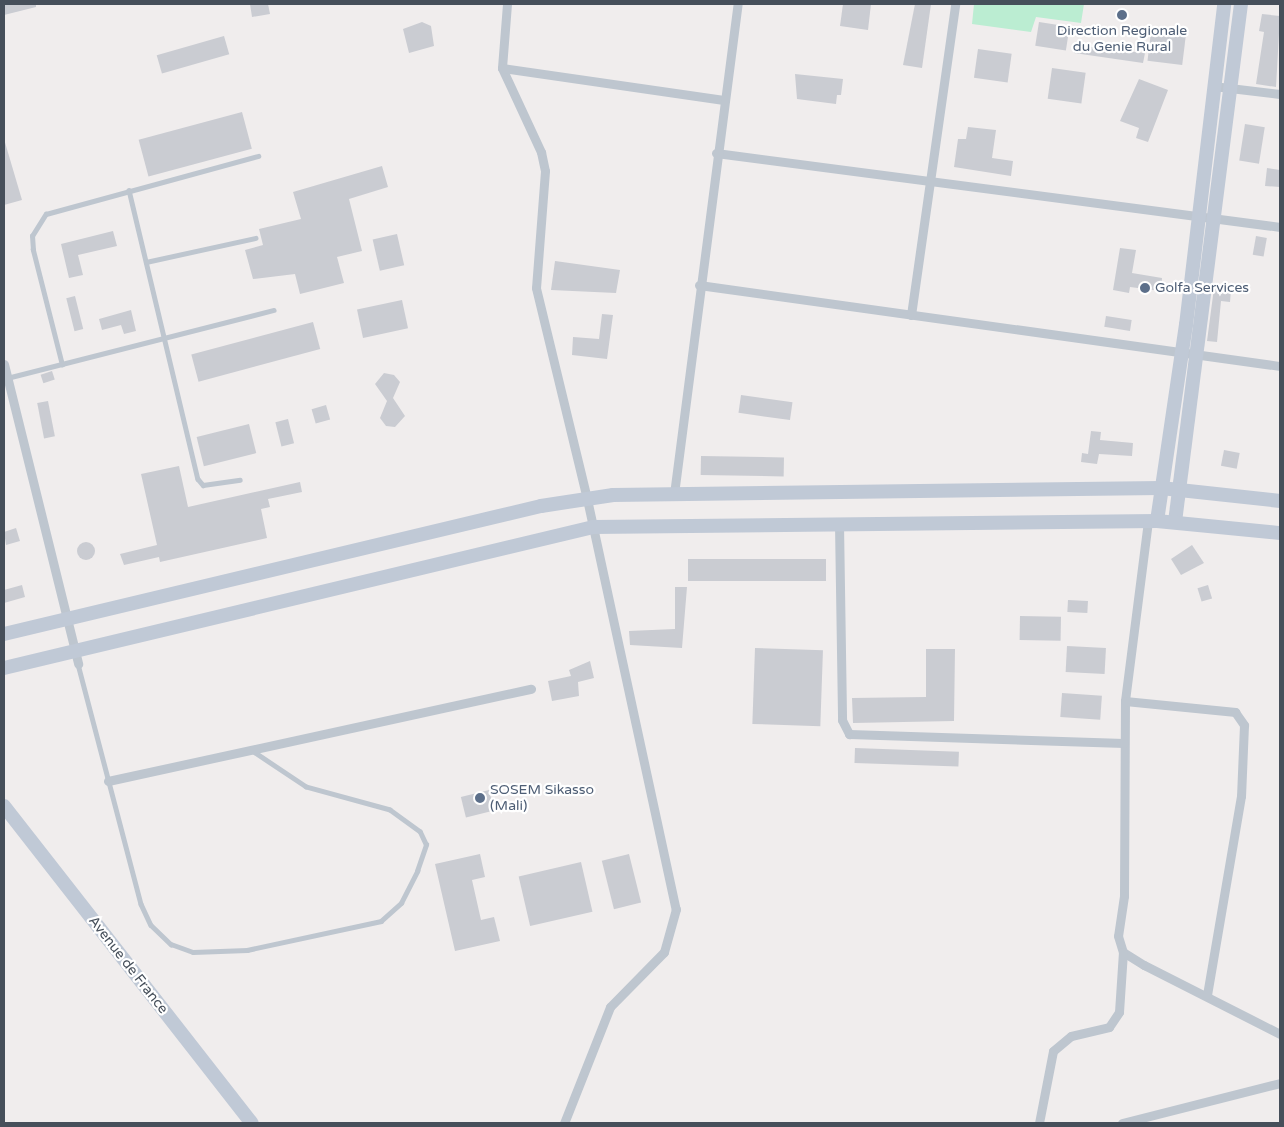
<!DOCTYPE html>
<style>
body{margin:0}
#map{position:relative;width:1284px;height:1127px;overflow:hidden;background:#f0eded;font-family:"Varela Round",sans-serif}
div>[style]{position:absolute}
[style*='--x']{left:calc(var(--x)*1px);top:calc(var(--y)*1px);width:calc(var(--w)*1px);rotate:calc(var(--a)*1deg)}
.green>*{inset:0;background:#bbedd2}
.building>*{inset:0;background:#caccd2;transform-origin:0 0}
.round{border-radius:50%}
.lane>*{height:4.5px;margin:-2.25px;padding:0 2.25px;transform-origin:2.25px;border-radius:2.25px;background:#bec6cf}
.street>*{height:9px;margin:-4.5px;padding:0 4.5px;transform-origin:4.5px;border-radius:4.5px;background:#bec6cf}
.secondary>*{height:14px;margin:-7px;padding:0 7px;transform-origin:7px;border-radius:7px;background:#c0c9d6}
.dots>*{width:14px;height:14px;translate:-50% -50%;box-sizing:border-box;border:2px solid #fff;border-radius:50%}
span{translate:-50% -50%;white-space:nowrap;text-align:center;line-height:1.15;-webkit-text-stroke:4.5px #fff;paint-order:stroke}
.service-label{font-size:14px;color:#4e5e75}
.left{translate:0 -50%;text-align:left}
.street-label{font-size:14px;color:#464f5a}
.frame{position:absolute;inset:0;border:5px solid #464f5a;pointer-events:none}
</style>
<div id="map">
<div class="green">
<i style="clip-path:polygon(974px 4px,1084px 4px,1081px 23px,1036px 17px,1031px 32px,972px 24px)"></i>
</div>
<div class="building">
<i style="clip-path:polygon(4px 4px,36px 4px,36px 7px,4px 15px)"></i>
<i style="clip-path:polygon(250px 4px,268px 4px,270px 14px,252px 17px)"></i>
<i style="clip-path:polygon(843px 4px,871px 4px,868px 30px,840px 26px)"></i>
<i style="clip-path:polygon(915px 4px,931px 4px,922px 68px,903px 65px)"></i>
<i style="clip-path:polygon(1262px 14px,1280px 16px,1276px 87px,1256px 84px,1264px 32px,1259px 31px)"></i>
<i style="clip-path:polygon(422px 22px,431px 26px,434px 46px,409px 53px,403px 29px)"></i>
<i style="left:1039px;top:22px;width:31px;height:24px;rotate:9deg"></i>
<i style="left:1151px;top:32px;width:35px;height:29px;rotate:7deg"></i>
<i style="left:224px;top:36px;width:19px;height:70px;rotate:74deg"></i>
<i style="clip-path:polygon(1075px 45px,1145px 53px,1143px 63px,1074px 53px)"></i>
<i style="left:978px;top:49px;width:34px;height:29px;rotate:8deg"></i>
<i style="left:1052px;top:68px;width:34px;height:31px;rotate:8deg"></i>
<i style="clip-path:polygon(795px 74px,843px 79px,841px 95px,837px 95px,836px 104px,797px 99px)"></i>
<i style="clip-path:polygon(1139px 79px,1168px 90px,1148px 142px,1136px 138px,1139px 128px,1120px 121px)"></i>
<i style="left:242px;top:112px;width:38px;height:107px;rotate:75deg"></i>
<i style="left:1245px;top:124px;width:20px;height:37px;rotate:9deg"></i>
<i style="clip-path:polygon(968px 127px,996px 130px,992px 158px,1013px 161px,1011px 176px,954px 167px,958px 139px,966px 139px)"></i>
<i style="clip-path:polygon(4px 139px,22px 200px,4px 205px)"></i>
<i style="clip-path:polygon(382px 166px,388px 187px,349px 199px,362px 251px,337px 257px,344px 283px,300px 294px,295px 274px,253px 279px,245px 250px,263px 245px,259px 229px,301px 219px,293px 192px)"></i>
<i style="clip-path:polygon(1267px 168px,1280px 170px,1280px 187px,1265px 186px)"></i>
<i style="clip-path:polygon(113px 231px,117px 246px,78px 255px,83px 275px,69px 278px,61px 244px)"></i>
<i style="left:397px;top:234px;width:32px;height:25px;rotate:77deg"></i>
<i style="left:1256px;top:236px;width:11px;height:19px;rotate:10deg"></i>
<i style="clip-path:polygon(1120px 248px,1136px 250px,1132px 273px,1162px 278px,1161px 291px,1130px 287px,1129px 293px,1113px 290px)"></i>
<i style="clip-path:polygon(555px 261px,620px 270px,616px 293px,551px 290px)"></i>
<i style="clip-path:polygon(1214px 288px,1231px 290px,1230px 302px,1221px 301px,1217px 342px,1207px 341px)"></i>
<i style="left:75px;top:296px;width:34px;height:9px;rotate:76deg"></i>
<i style="left:402px;top:300px;width:29px;height:46px;rotate:78deg"></i>
<i style="clip-path:polygon(131px 310px,136px 331px,124px 334px,121px 325px,102px 330px,99px 319px)"></i>
<i style="clip-path:polygon(602px 314px,613px 315px,607px 359px,572px 355px,573px 337px,599px 339px)"></i>
<i style="left:1106px;top:316px;width:26px;height:11px;rotate:9deg"></i>
<i style="left:313px;top:322px;width:28px;height:126px;rotate:75deg"></i>
<i style="left:52px;top:371px;width:9px;height:12px;rotate:72deg"></i>
<i style="clip-path:polygon(384px 373px,394px 375px,400px 382px,393px 398px,405px 416px,395px 427px,386px 426px,380px 418px,387px 401px,375px 384px)"></i>
<i style="left:741px;top:395px;width:52px;height:18px;rotate:8deg"></i>
<i style="left:48px;top:401px;width:36px;height:11px;rotate:79deg"></i>
<i style="left:326px;top:405px;width:15px;height:15px;rotate:74deg"></i>
<i style="left:288px;top:419px;width:25px;height:13px;rotate:76deg"></i>
<i style="left:249px;top:424px;width:30px;height:54px;rotate:76deg"></i>
<i style="clip-path:polygon(1091px 431px,1101px 432px,1100px 440px,1133px 443px,1132px 456px,1099px 454px,1097px 464px,1081px 462px,1082px 453px,1088px 454px)"></i>
<i style="left:1224px;top:450px;width:16px;height:16px;rotate:11deg"></i>
<i style="left:701px;top:456px;width:83px;height:19px;rotate:1deg"></i>
<i style="clip-path:polygon(179px 466px,188px 507px,300px 482px,302px 492px,268px 499px,270px 507px,261px 509px,267px 538px,160px 562px,159px 557px,124px 565px,120px 554px,157px 545px,141px 474px)"></i>
<i style="clip-path:polygon(16px 528px,20px 541px,6px 545px,4px 532px)"></i>
<i class="round" style="left:77px;top:542px;width:18px;height:18px"></i>
<i style="clip-path:polygon(1192px 545px,1204px 563px,1181px 575px,1171px 559px)"></i>
<i style="left:688px;top:559px;width:138px;height:22px"></i>
<i style="clip-path:polygon(22px 585px,25px 597px,4px 603px,4px 590px)"></i>
<i style="left:1208px;top:585px;width:14px;height:11px;rotate:73deg"></i>
<i style="clip-path:polygon(675px 587px,687px 587px,682px 648px,630px 645px,629px 631px,675px 629px)"></i>
<i style="left:1068px;top:600px;width:20px;height:12px;rotate:3deg"></i>
<i style="left:1020px;top:616px;width:41px;height:24px;rotate:1deg"></i>
<i style="left:1067px;top:646px;width:39px;height:26px;rotate:3deg"></i>
<i style="left:755px;top:648px;width:68px;height:76px;rotate:2deg"></i>
<i style="clip-path:polygon(926px 649px,955px 649px,954px 721px,853px 723px,852px 698px,926px 697px)"></i>
<i style="clip-path:polygon(590px 661px,594px 678px,578px 682px,579px 696px,552px 701px,548px 681px,571px 676px,569px 670px)"></i>
<i style="left:1062px;top:693px;width:40px;height:24px;rotate:4deg"></i>
<i style="left:855px;top:748px;width:104px;height:15px;rotate:2deg"></i>
<i style="left:489px;top:790px;width:21px;height:29px;rotate:76deg"></i>
<i style="clip-path:polygon(480px 854px,485px 877px,472px 880px,481px 920px,494px 917px,500px 941px,455px 951px,435px 864px)"></i>
<i style="left:629px;top:854px;width:50px;height:28px;rotate:76deg"></i>
<i style="left:581px;top:862px;width:51px;height:64px;rotate:77deg"></i>
</div>
<div class="lane">
<i style="--x:129;--y:190;--w:297;--a:76.6"></i>
<i style="--x:198;--y:479;--w:8;--a:50"></i>
<i style="--x:203;--y:485;--w:37;--a:-8"></i>
<i style="--x:146;--y:262;--w:112;--a:-12.4"></i>
<i style="--x:62;--y:365;--w:119;--a:-104.2"></i>
<i style="--x:33;--y:250;--w:14;--a:-94"></i>
<i style="--x:32;--y:236;--w:26;--a:-58"></i>
<i style="--x:46;--y:214;--w:220;--a:-15.3"></i>
<i style="--x:7;--y:378;--w:275;--a:-14.3"></i>
<i style="--x:78;--y:664;--w:248;--a:75.3"></i>
<i style="--x:141;--y:904;--w:23;--a:65"></i>
<i style="--x:151;--y:925;--w:28;--a:44"></i>
<i style="--x:171;--y:944;--w:23;--a:20"></i>
<i style="--x:193;--y:952;--w:54;--a:-2.1"></i>
<i style="--x:247;--y:950;--w:137;--a:-12.2"></i>
<i style="--x:381;--y:921;--w:27;--a:-42"></i>
<i style="--x:401;--y:903;--w:36;--a:-63"></i>
<i style="--x:417;--y:871;--w:28;--a:-71"></i>
<i style="--x:426;--y:845;--w:14;--a:-115"></i>
<i style="--x:420;--y:832;--w:37;--a:-144"></i>
<i style="--x:390;--y:810;--w:87;--a:-164.7"></i>
<i style="--x:306;--y:787;--w:65;--a:-146.3"></i>
</div>
<div class="street">
<i style="--x:507;--y:4;--w:64;--a:94.5"></i>
<i style="--x:502;--y:68;--w:93;--a:65.1"></i>
<i style="--x:541;--y:152;--w:19;--a:78"></i>
<i style="--x:545;--y:171;--w:117;--a:94.4"></i>
<i style="--x:536;--y:288;--w:217;--a:76.4"></i>
<i style="--x:587;--y:499;--w:420;--a:77.8"></i>
<i style="--x:676;--y:909;--w:45;--a:105.6"></i>
<i style="--x:664;--y:952;--w:77;--a:134.5"></i>
<i style="--x:610;--y:1007;--w:125;--a:111.6"></i>
<i style="--x:502;--y:68;--w:224;--a:8.2"></i>
<i style="--x:1213;--y:86;--w:67;--a:6.8"></i>
<i style="--x:716;--y:153;--w:569;--a:7.47"></i>
<i style="--x:699;--y:285;--w:587;--a:7.94"></i>
<i style="--x:911;--y:315;--w:314;--a:-81.9"></i>
<i style="--x:4;--y:364;--w:309;--a:76.1"></i>
<i style="--x:674;--y:494;--w:494;--a:-82.6"></i>
<i style="--x:1148;--y:521;--w:181;--a:97.3"></i>
<i style="--x:1125;--y:701;--w:195;--a:90.3"></i>
<i style="--x:1124;--y:896;--w:40;--a:98.5"></i>
<i style="--x:1118;--y:936;--w:17;--a:73"></i>
<i style="--x:1123;--y:952;--w:25;--a:32"></i>
<i style="--x:1144;--y:965;--w:153;--a:26.9"></i>
<i style="--x:839;--y:524;--w:196;--a:89.1"></i>
<i style="--x:842;--y:720;--w:16;--a:63"></i>
<i style="--x:849;--y:734;--w:275;--a:1.9"></i>
<i style="--x:1125;--y:701;--w:111;--a:5.7"></i>
<i style="--x:1235;--y:712;--w:16;--a:55"></i>
<i style="--x:1244;--y:725;--w:71;--a:92.4"></i>
<i style="--x:1241;--y:796;--w:201;--a:99.7"></i>
<i style="--x:108;--y:781;--w:433;--a:-12.3"></i>
<i style="--x:1039;--y:1123;--w:73;--a:-79"></i>
<i style="--x:1053;--y:1051;--w:23;--a:-40"></i>
<i style="--x:1071;--y:1036;--w:39;--a:-13"></i>
<i style="--x:1109;--y:1027;--w:18;--a:-56"></i>
<i style="--x:1119;--y:1012;--w:60;--a:-86.2"></i>
<i style="--x:1122;--y:1123;--w:163;--a:-14.2"></i>
</div>
<div class="secondary">
<i style="--x:1157;--y:521;--w:198;--a:-81.6"></i>
<i style="--x:1186;--y:325;--w:323;--a:-83.2"></i>
<i style="--x:1175;--y:522;--w:522;--a:-82.74"></i>
<i style="--x:4;--y:634;--w:552;--a:-13.41"></i>
<i style="--x:541;--y:506;--w:73;--a:-8.7"></i>
<i style="--x:613;--y:495;--w:548;--a:-0.73"></i>
<i style="--x:1161;--y:488;--w:120;--a:6.2"></i>
<i style="--x:4;--y:668;--w:606;--a:-13.46"></i>
<i style="--x:593;--y:527;--w:564;--a:-0.61"></i>
<i style="--x:1157;--y:521;--w:124;--a:5.6"></i>
<i style="--x:4;--y:806;--w:402;--a:52"></i>
</div>
<div class="dots">
<i style="left:1122px;top:15px;background:#5c6f8a"></i>
<i style="left:1145px;top:288px;background:#5c6f8a"></i>
<i style="left:480px;top:798px;background:#5c6f8a"></i>
</div>
<div class="service-label">
<span style="left:1122px;top:39px">Direction Regionale<br>du Genie Rural</span>
<span class="left" style="left:1155px;top:288px">Golfa Services</span>
<span class="left" style="left:490px;top:798px">SOSEM Sikasso<br>(Mali)</span>
</div>
<div class="street-label">
<span style="left:128px;top:965px;rotate:52deg">Avenue de France</span>
</div>
<div class="frame"></div>
</div>
